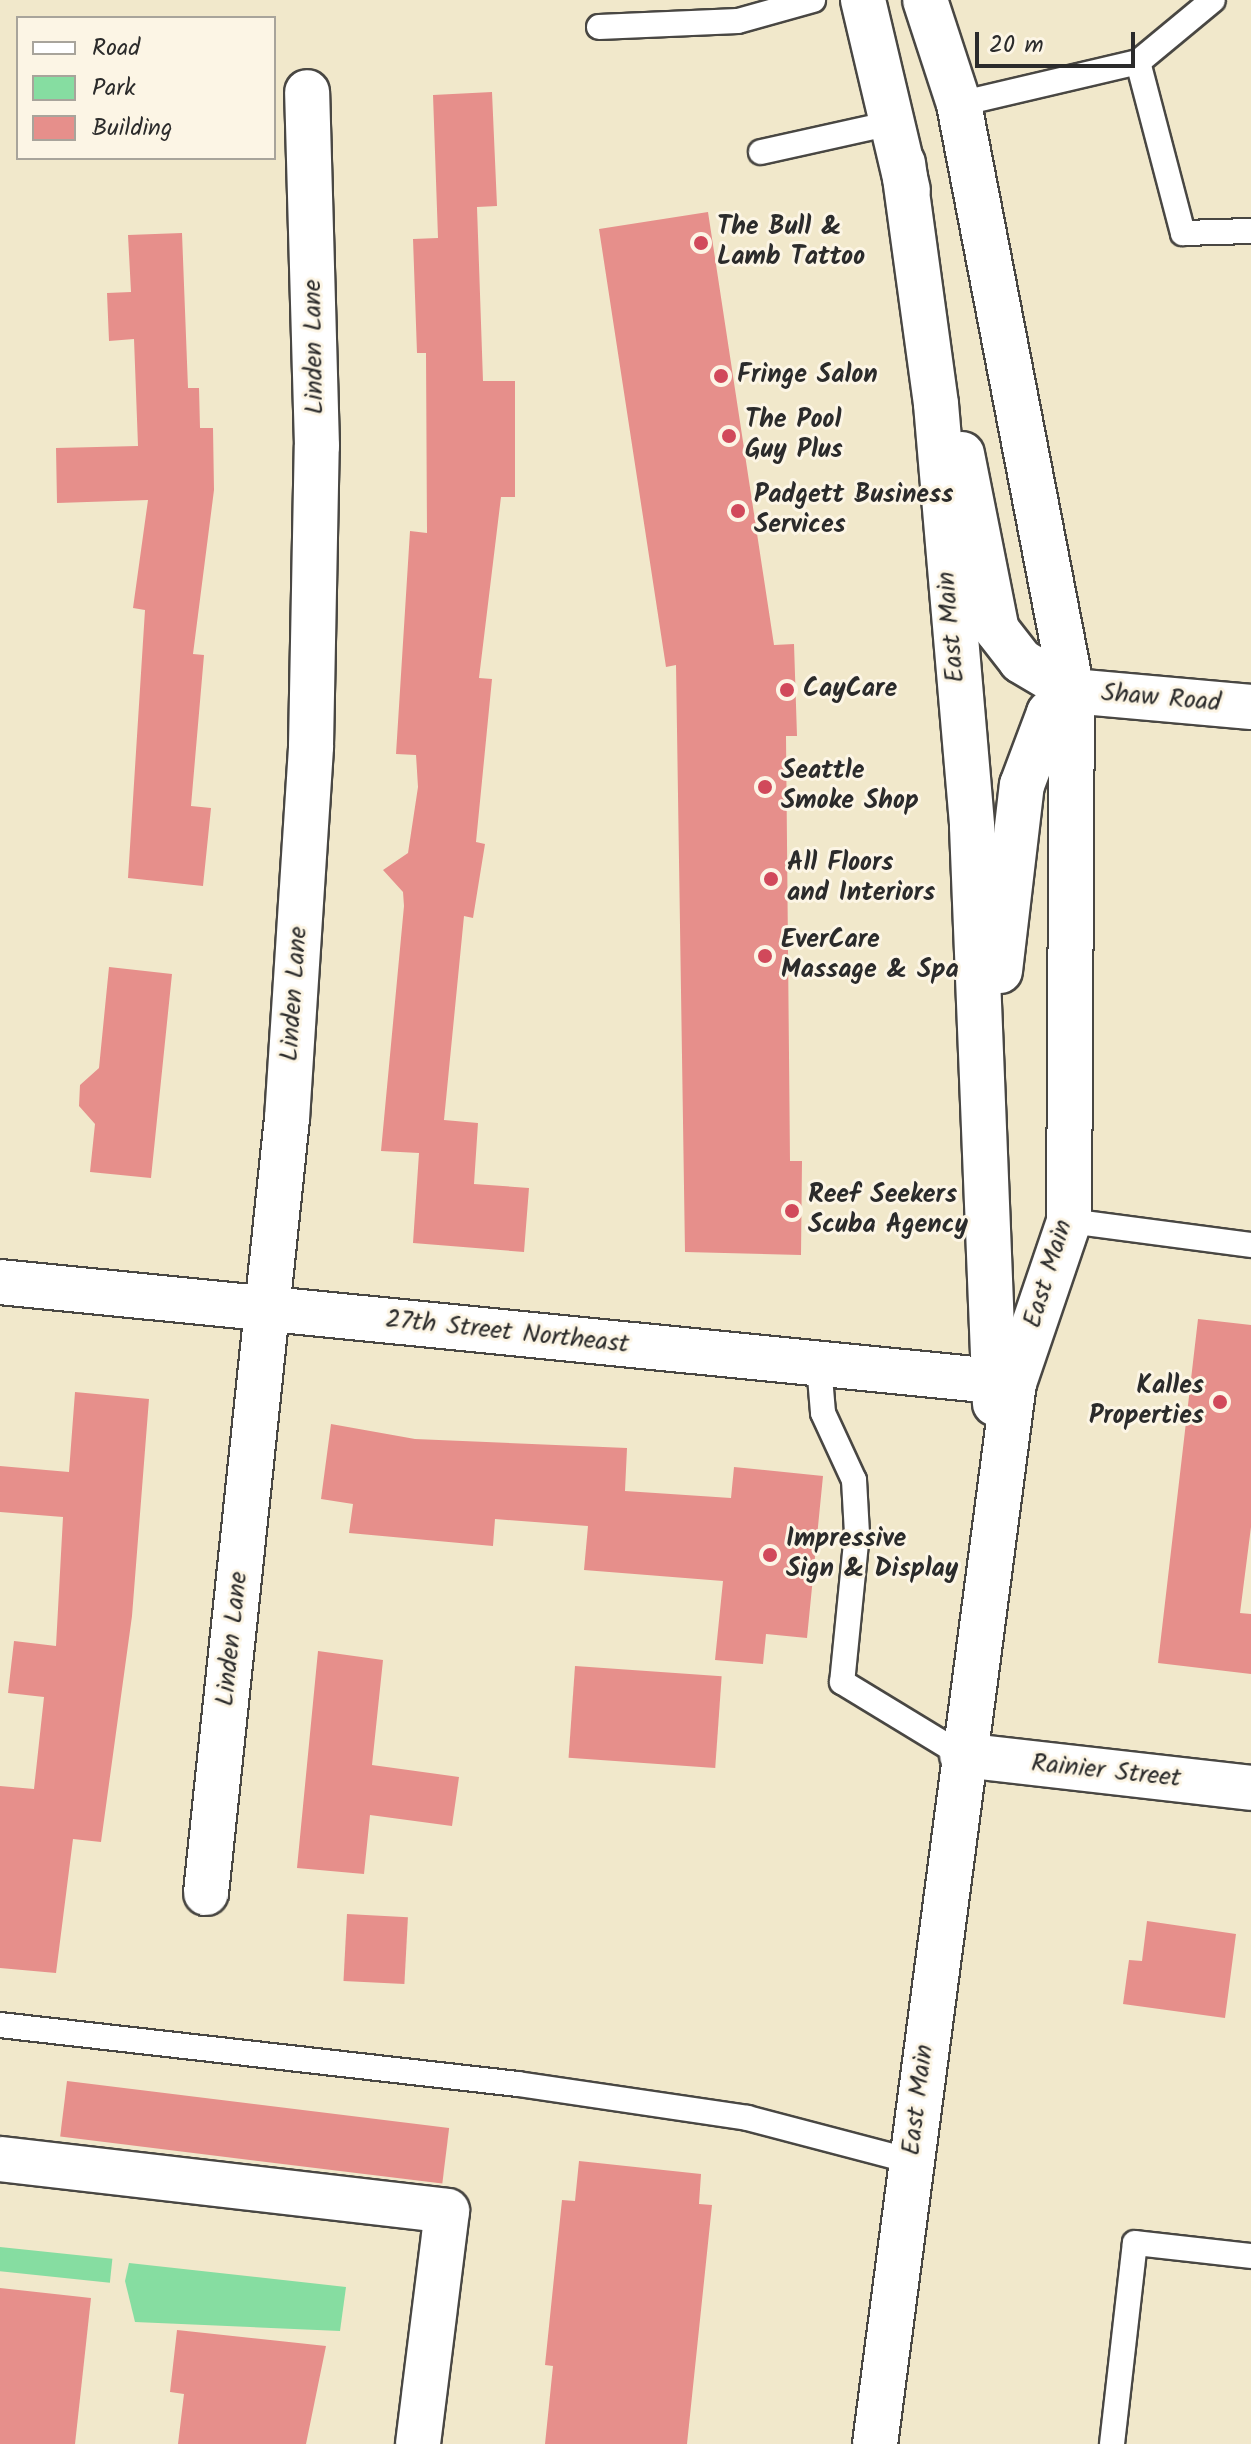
<!DOCTYPE html>
<style>
body{margin:0}
#map{position:relative;width:1251px;height:2444px;overflow:hidden;background:#f1e8cb;font-family:Kalam,sans-serif}
div>[style]{position:absolute}
[style*='--x']{left:calc(var(--x)*1px);top:calc(var(--y)*1px);width:calc(var(--w)*1px);rotate:calc(var(--a)*1deg)}
.green>*{inset:0;background:#86dda1;transform-origin:0 0}
.building>*{inset:0;background:#e68f8b;transform-origin:0 0}
.roads{filter:drop-shadow(2px 0 #494743) drop-shadow(-2px 0 #494743) drop-shadow(0 2px #494743) drop-shadow(0 -2px #494743)}
.service>*{height:24px;margin:-12px;padding:0 12px;transform-origin:12px;border-radius:12px;background:#fff}
.minor>*{height:44px;margin:-22px;padding:0 22px;transform-origin:22px;border-radius:22px;background:#fff}
.secondary>*{height:44px;margin:-22px;padding:0 22px;transform-origin:22px;border-radius:22px;background:#fff}
.dots>*{width:22px;height:22px;translate:-50% -50%;box-sizing:border-box;border:4px solid #fcf5e5;border-radius:50%}
span{translate:-50% -50%;white-space:nowrap;text-align:center;line-height:1.15;-webkit-text-stroke:6px #fcf5e5;paint-order:stroke}
.poi-label{font-size:26px;color:#2b2b2b;font-weight:700}
.left{translate:0 -50%;text-align:left}
.right{translate:-100% -50%;text-align:right}
.street-label{font-size:26px;color:#2b2b2b}
.legend{position:absolute;left:16px;top:16px;width:260px;height:144px;box-sizing:border-box;background:#fcf5e5;border:2px solid #a8a49b;margin:0;padding:10px 14px;list-style:none;font-size:24px;color:#2b2b2b}
.legend li{display:flex;align-items:center;gap:16px;height:40px}
.legend b{width:40px;border:2px solid #a8a49b}
.scale{position:absolute;left:975px;top:32px;width:160px;height:36px;box-sizing:border-box;border:4px solid #2b2b2b;border-top:0;padding-left:10px;font-size:24px;line-height:28px;white-space:nowrap;color:#2b2b2b;-webkit-text-stroke:6px #fcf5e5;paint-order:stroke}
</style>
<div id="map">
<div class="green">
<i style="left:0;top:2247px;width:113px;height:24px;rotate:6deg"></i>
<i style="clip-path:polygon(129px 2263px,346px 2287px,340px 2331px,135px 2322px,125px 2281px)"></i>
</div>
<div class="building">
<i style="clip-path:polygon(492px 92px,497px 206px,477px 207px,483px 381px,515px 381px,515px 497px,501px 497px,479px 678px,492px 679px,476px 842px,485px 844px,473px 918px,464px 916px,444px 1120px,478px 1123px,474px 1184px,529px 1188px,524px 1252px,413px 1243px,419px 1153px,381px 1151px,404px 906px,403px 892px,383px 870px,408px 853px,418px 787px,416px 755px,396px 754px,410px 531px,427px 533px,426px 353px,417px 353px,413px 239px,438px 238px,433px 95px)"></i>
<i style="clip-path:polygon(708px 212px,774px 645px,794px 644px,797px 736px,786px 736px,790px 1161px,802px 1161px,801px 1255px,685px 1252px,676px 665px,666px 667px,599px 229px)"></i>
<i style="clip-path:polygon(182px 233px,188px 388px,199px 388px,200px 428px,213px 428px,214px 490px,193px 654px,204px 655px,191px 806px,211px 808px,203px 886px,128px 878px,145px 610px,133px 608px,148px 500px,57px 503px,56px 448px,138px 446px,134px 339px,109px 341px,107px 293px,131px 292px,128px 235px)"></i>
<i style="clip-path:polygon(109px 967px,172px 974px,151px 1178px,90px 1172px,95px 1124px,79px 1106px,80px 1085px,99px 1068px)"></i>
<i style="clip-path:polygon(1198px 1319px,1251px 1325px,1251px 1527px,1240px 1613px,1251px 1614px,1251px 1674px,1158px 1663px)"></i>
<i style="clip-path:polygon(75px 1392px,149px 1399px,132px 1616px,101px 1842px,73px 1839px,56px 1973px,0 1968px,0 1786px,34px 1789px,44px 1697px,8px 1693px,14px 1641px,56px 1646px,63px 1517px,0 1512px,0 1466px,69px 1472px)"></i>
<i style="clip-path:polygon(331px 1424px,415px 1439px,627px 1448px,625px 1491px,731px 1498px,734px 1467px,823px 1476px,807px 1638px,766px 1634px,763px 1664px,715px 1660px,723px 1581px,584px 1570px,588px 1526px,495px 1519px,493px 1546px,349px 1533px,353px 1504px,321px 1499px)"></i>
<i style="clip-path:polygon(318px 1651px,383px 1660px,372px 1765px,459px 1777px,452px 1826px,370px 1815px,364px 1874px,297px 1868px)"></i>
<i style="left:575px;top:1666px;width:147px;height:92px;rotate:4deg"></i>
<i style="left:347px;top:1914px;width:61px;height:67px;rotate:3deg"></i>
<i style="clip-path:polygon(1147px 1921px,1236px 1934px,1225px 2018px,1123px 2004px,1129px 1960px,1142px 1961px)"></i>
<i style="left:67px;top:2081px;width:385px;height:56px;rotate:7deg"></i>
<i style="clip-path:polygon(579px 2161px,701px 2174px,699px 2204px,712px 2205px,687px 2444px,545px 2444px,553px 2366px,545px 2365px,562px 2200px,575px 2201px)"></i>
<i style="clip-path:polygon(0 2288px,91px 2298px,75px 2444px,0 2444px)"></i>
<i style="clip-path:polygon(177px 2330px,326px 2346px,306px 2444px,178px 2444px,184px 2394px,170px 2392px)"></i>
</div>
<div class="roads">
<div class="service">
<i style="--x:599;--y:27;--w:139;--a:-2.5"></i>
<i style="--x:738;--y:21;--w:78;--a:-15.6"></i>
<i style="--x:1138;--y:62;--w:177;--a:75.3"></i>
<i style="--x:1183;--y:233;--w:68;--a:-1.7"></i>
<i style="--x:959;--y:104;--w:184;--a:-13.2"></i>
<i style="--x:1138;--y:62;--w:97;--a:-39.6"></i>
<i style="--x:761;--y:152;--w:134;--a:-12.5"></i>
<i style="--x:1069;--y:1221;--w:184;--a:7.5"></i>
<i style="--x:819;--y:1365;--w:48;--a:85.2"></i>
<i style="--x:823;--y:1413;--w:74;--a:65.2"></i>
<i style="--x:854;--y:1480;--w:53;--a:86.8"></i>
<i style="--x:857;--y:1533;--w:150;--a:95.7"></i>
<i style="--x:842;--y:1682;--w:140;--a:31.3"></i>
<i style="--x:0;--y:2025;--w:521;--a:6.5"></i>
<i style="--x:518;--y:2084;--w:232;--a:8.4"></i>
<i style="--x:747;--y:2118;--w:170;--a:14.7"></i>
<i style="--x:1112;--y:2444;--w:202;--a:-83.5"></i>
<i style="--x:1135;--y:2243;--w:117;--a:6.4"></i>
</div>
<div class="minor">
<i style="--x:0;--y:1282;--w:1019;--a:5.69"></i>
<i style="--x:962;--y:1755;--w:291;--a:6.5"></i>
<i style="--x:206;--y:1893;--w:778;--a:-84.03"></i>
<i style="--x:287;--y:1119;--w:374;--a:-86.3"></i>
<i style="--x:311;--y:746;--w:300;--a:-88.9"></i>
<i style="--x:317;--y:446;--w:354;--a:-91.6"></i>
<i style="--x:0;--y:2159;--w:450;--a:6.6"></i>
<i style="--x:447;--y:2211;--w:235;--a:97.1"></i>
</div>
<div class="secondary">
<i style="--x:863;--y:0;--w:195;--a:76.7"></i>
<i style="--x:903;--y:163;--w:243;--a:82.2"></i>
<i style="--x:936;--y:404;--w:425;--a:85.1"></i>
<i style="--x:972;--y:827;--w:577;--a:87.72"></i>
<i style="--x:962;--y:454;--w:179;--a:78.8"></i>
<i style="--x:997;--y:630;--w:39;--a:52"></i>
<i style="--x:1021;--y:661;--w:59;--a:30.5"></i>
<i style="--x:1072;--y:691;--w:180;--a:5.1"></i>
<i style="--x:1000;--y:971;--w:187;--a:-83.3"></i>
<i style="--x:1022;--y:785;--w:77;--a:-69.4"></i>
<i style="--x:1049;--y:713;--w:32;--a:-44"></i>
<i style="--x:875;--y:2444;--w:1070;--a:-82.54"></i>
<i style="--x:1014;--y:1383;--w:171;--a:-71.2"></i>
<i style="--x:1069;--y:1221;--w:530;--a:-89.68"></i>
<i style="--x:1072;--y:691;--w:598;--a:-100.9"></i>
<i style="--x:959;--y:104;--w:109;--a:-108.1"></i>
</div>
</div>
<div class="dots">
<i style="left:701px;top:243px;background:#d1495b"></i>
<i style="left:721px;top:376px;background:#d1495b"></i>
<i style="left:729px;top:436px;background:#d1495b"></i>
<i style="left:738px;top:511px;background:#d1495b"></i>
<i style="left:787px;top:690px;background:#d1495b"></i>
<i style="left:765px;top:787px;background:#d1495b"></i>
<i style="left:771px;top:879px;background:#d1495b"></i>
<i style="left:765px;top:956px;background:#d1495b"></i>
<i style="left:792px;top:1211px;background:#d1495b"></i>
<i style="left:1220px;top:1402px;background:#d1495b"></i>
<i style="left:770px;top:1555px;background:#d1495b"></i>
</div>
<div class="poi-label">
<span class="left" style="left:717px;top:243px">The Bull &amp;<br>Lamb Tattoo</span>
<span class="left" style="left:737px;top:376px">Fringe Salon</span>
<span class="left" style="left:745px;top:436px">The Pool<br>Guy Plus</span>
<span class="left" style="left:754px;top:511px">Padgett Business<br>Services</span>
<span class="left" style="left:803px;top:690px">CayCare</span>
<span class="left" style="left:781px;top:787px">Seattle<br>Smoke Shop</span>
<span class="left" style="left:787px;top:879px">All Floors<br>and Interiors</span>
<span class="left" style="left:781px;top:956px">EverCare<br>Massage &amp; Spa</span>
<span class="left" style="left:808px;top:1211px">Reef Seekers<br>Scuba Agency</span>
<span class="right" style="left:1204px;top:1402px">Kalles<br>Properties</span>
<span class="left" style="left:786px;top:1555px">Impressive<br>Sign &amp; Display</span>
</div>
<div class="street-label">
<span style="left:315px;top:347px;rotate:-91deg">Linden Lane</span>
<span style="left:952px;top:627px;rotate:-95deg">East Main</span>
<span style="left:1161px;top:699px;rotate:5deg">Shaw Road</span>
<span style="left:295px;top:994px;rotate:-86deg">Linden Lane</span>
<span style="left:1049px;top:1274px;rotate:-73deg">East Main</span>
<span style="left:507px;top:1333px;rotate:6deg">27th Street Northeast</span>
<span style="left:233px;top:1639px;rotate:-84deg">Linden Lane</span>
<span style="left:1106px;top:1772px;rotate:6deg">Rainier Street</span>
<span style="left:919px;top:2100px;rotate:-83deg">East Main</span>
</div>
<ul class="legend">
<li><b style="height:10px;background:#fff"></b>Road</li>
<li><b style="height:22px;background:#86dda1"></b>Park</li>
<li><b style="height:22px;background:#e68f8b"></b>Building</li>
</ul>
<div class="scale">20 m</div>
</div>
